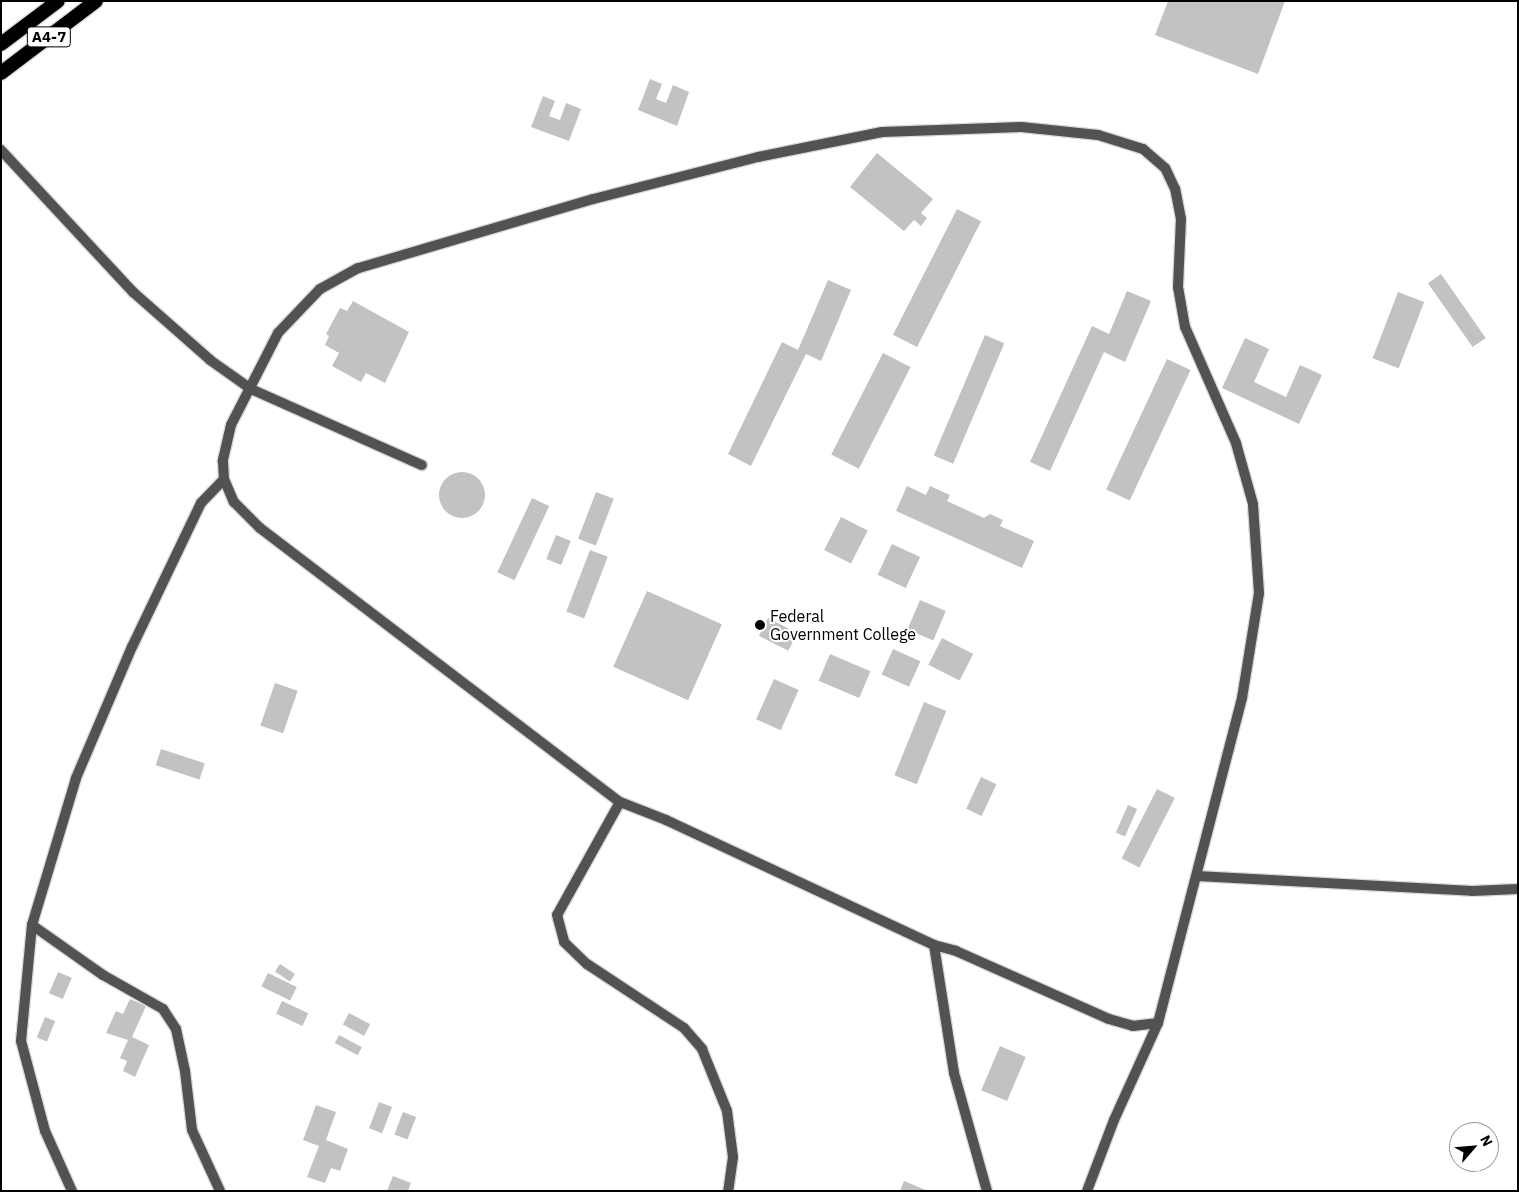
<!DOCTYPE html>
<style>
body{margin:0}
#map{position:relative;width:1519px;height:1192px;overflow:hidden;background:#fff;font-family:"IBM Plex Sans",sans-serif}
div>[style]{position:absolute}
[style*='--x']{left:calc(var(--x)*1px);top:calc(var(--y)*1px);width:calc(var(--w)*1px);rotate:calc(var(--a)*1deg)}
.building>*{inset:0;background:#c2c2c2;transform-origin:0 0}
.round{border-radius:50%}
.roads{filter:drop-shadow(1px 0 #dbdbdb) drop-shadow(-1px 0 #dbdbdb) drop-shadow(0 1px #dbdbdb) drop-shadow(0 -1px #dbdbdb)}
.minor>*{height:10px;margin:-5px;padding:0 5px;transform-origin:5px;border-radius:5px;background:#525252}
.trunk>*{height:14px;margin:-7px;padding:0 7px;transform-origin:7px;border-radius:7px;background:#000}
.dots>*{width:14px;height:14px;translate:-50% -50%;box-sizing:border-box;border:2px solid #fff;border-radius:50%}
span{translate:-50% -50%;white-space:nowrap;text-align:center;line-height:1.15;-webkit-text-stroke:4px #fff;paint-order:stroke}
.shield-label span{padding:1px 4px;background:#fff;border:1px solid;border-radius:4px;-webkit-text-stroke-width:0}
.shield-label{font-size:15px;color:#000;font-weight:700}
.poi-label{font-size:16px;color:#000}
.left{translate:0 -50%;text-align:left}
.frame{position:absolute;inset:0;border:2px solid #000;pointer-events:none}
.north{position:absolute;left:1449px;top:1122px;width:50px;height:50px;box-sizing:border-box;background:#fff;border:1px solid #999;border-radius:50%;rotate:63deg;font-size:14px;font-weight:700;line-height:20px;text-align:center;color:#000}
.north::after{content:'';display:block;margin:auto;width:18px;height:22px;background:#000;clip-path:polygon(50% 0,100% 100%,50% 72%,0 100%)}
</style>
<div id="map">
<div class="building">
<i style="clip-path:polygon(1168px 1px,1285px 1px,1258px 74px,1155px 35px)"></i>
<i style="clip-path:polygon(650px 79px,662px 84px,656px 99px,666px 103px,673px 85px,689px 92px,677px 126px,638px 110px)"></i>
<i style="clip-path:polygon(543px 96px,555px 101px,549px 116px,560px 120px,566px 103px,581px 109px,569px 141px,531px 127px)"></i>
<i style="clip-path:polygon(877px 153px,933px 199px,921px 213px,927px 218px,921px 226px,914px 220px,904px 231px,850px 187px)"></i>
<i style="left:957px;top:209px;width:27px;height:141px;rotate:27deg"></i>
<i style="left:1441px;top:274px;width:78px;height:16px;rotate:55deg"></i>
<i style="clip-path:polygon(828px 280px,851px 290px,821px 361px,806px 354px,751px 466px,728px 454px,782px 342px,798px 350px)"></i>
<i style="clip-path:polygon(1127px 291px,1151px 301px,1125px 362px,1104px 352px,1050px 471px,1030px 462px,1092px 326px,1109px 334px)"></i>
<i style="left:1398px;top:292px;width:28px;height:71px;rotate:21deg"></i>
<i style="clip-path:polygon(353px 301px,409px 332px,385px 383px,366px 373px,361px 382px,332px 366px,339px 353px,325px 345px,329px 336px,326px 334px,340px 308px,347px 311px)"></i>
<i style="left:985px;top:335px;width:21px;height:131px;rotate:23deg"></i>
<i style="clip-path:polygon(1245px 338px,1269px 349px,1254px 382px,1286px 397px,1300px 365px,1322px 375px,1299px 424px,1222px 388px)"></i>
<i style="left:883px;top:353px;width:31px;height:114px;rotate:27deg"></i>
<i style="left:1167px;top:359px;width:26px;height:144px;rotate:25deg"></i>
<i class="round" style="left:439px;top:472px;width:46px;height:46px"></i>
<i style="clip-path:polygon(907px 486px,926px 495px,930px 486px,950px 495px,947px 501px,984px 518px,990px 514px,1003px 520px,1000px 526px,1034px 541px,1022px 568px,896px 511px)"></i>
<i style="left:596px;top:492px;width:19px;height:50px;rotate:21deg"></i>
<i style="left:532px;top:498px;width:19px;height:82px;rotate:25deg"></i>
<i style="left:841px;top:517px;width:30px;height:37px;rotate:27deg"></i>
<i style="left:556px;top:535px;width:16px;height:26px;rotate:22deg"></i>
<i style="left:892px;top:544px;width:31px;height:34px;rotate:25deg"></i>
<i style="left:590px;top:550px;width:19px;height:66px;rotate:21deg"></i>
<i style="left:647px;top:591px;width:82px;height:83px;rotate:24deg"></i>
<i style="left:920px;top:600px;width:28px;height:32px;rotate:23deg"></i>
<i style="left:768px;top:618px;width:33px;height:20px;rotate:27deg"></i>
<i style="left:942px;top:638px;width:35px;height:30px;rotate:27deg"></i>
<i style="left:893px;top:649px;width:30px;height:28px;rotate:24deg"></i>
<i style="left:830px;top:654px;width:44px;height:29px;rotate:23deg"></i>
<i style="left:774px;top:679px;width:27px;height:44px;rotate:24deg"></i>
<i style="left:275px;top:683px;width:24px;height:45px;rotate:19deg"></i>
<i style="left:924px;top:702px;width:24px;height:79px;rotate:22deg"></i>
<i style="left:161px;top:749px;width:46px;height:17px;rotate:18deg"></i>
<i style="left:981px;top:777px;width:17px;height:35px;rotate:25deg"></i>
<i style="left:1157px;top:789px;width:20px;height:78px;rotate:27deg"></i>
<i style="left:1128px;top:805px;width:10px;height:30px;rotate:24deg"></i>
<i style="left:280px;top:964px;width:18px;height:9px;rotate:34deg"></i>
<i style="left:58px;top:972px;width:15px;height:23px;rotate:23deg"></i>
<i style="left:268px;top:973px;width:32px;height:15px;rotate:26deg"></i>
<i style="clip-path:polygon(130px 999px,146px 1006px,132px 1037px,149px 1045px,135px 1077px,123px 1071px,127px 1061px,120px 1058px,128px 1040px,106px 1033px,116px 1011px,123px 1014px)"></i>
<i style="left:282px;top:1001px;width:29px;height:14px;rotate:25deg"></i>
<i style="left:349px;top:1013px;width:24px;height:13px;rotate:28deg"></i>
<i style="left:45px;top:1017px;width:11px;height:22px;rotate:22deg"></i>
<i style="left:339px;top:1035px;width:26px;height:9px;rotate:28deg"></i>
<i style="left:1000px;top:1046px;width:28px;height:48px;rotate:23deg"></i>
<i style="left:379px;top:1102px;width:14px;height:28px;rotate:21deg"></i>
<i style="clip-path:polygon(316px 1105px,336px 1112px,326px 1140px,348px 1149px,340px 1171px,331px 1168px,325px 1183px,307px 1177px,319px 1146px,303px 1140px)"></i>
<i style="left:403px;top:1112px;width:14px;height:24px;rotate:21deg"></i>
<i style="clip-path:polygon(393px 1176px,411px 1183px,408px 1191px,387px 1191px)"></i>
<i style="clip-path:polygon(904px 1181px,928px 1191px,900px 1191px)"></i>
</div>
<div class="roads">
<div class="minor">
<i style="--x:1;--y:150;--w:194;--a:47.1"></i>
<i style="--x:133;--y:292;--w:103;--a:41.4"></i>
<i style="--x:210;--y:360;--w:50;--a:35.3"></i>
<i style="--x:251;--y:389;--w:187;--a:24"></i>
<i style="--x:620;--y:802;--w:129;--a:119.1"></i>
<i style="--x:557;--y:915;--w:28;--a:75"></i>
<i style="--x:564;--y:942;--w:32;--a:44"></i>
<i style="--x:587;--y:964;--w:116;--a:33.4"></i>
<i style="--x:684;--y:1028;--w:28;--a:49"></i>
<i style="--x:702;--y:1049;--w:67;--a:68"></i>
<i style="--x:727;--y:1111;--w:46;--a:82.6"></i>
<i style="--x:733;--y:1157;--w:34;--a:98"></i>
<i style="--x:1197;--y:876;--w:275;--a:3.1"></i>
<i style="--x:1472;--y:891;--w:46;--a:-2.5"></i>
<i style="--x:32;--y:925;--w:87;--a:35.2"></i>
<i style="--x:103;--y:975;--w:69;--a:29.5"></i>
<i style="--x:163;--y:1009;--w:24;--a:57"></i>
<i style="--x:176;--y:1029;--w:43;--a:77.9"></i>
<i style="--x:185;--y:1071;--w:59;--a:83.2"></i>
<i style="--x:192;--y:1130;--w:67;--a:65.3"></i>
<i style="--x:934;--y:945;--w:130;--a:81.1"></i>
<i style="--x:954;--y:1073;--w:123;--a:74.4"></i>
<i style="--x:72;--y:1191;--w:66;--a:-114.2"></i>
<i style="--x:45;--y:1131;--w:93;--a:-104.9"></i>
<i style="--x:21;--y:1041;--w:117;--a:-84.6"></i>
<i style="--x:32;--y:925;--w:153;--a:-73.3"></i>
<i style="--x:76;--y:778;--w:142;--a:-66.9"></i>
<i style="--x:132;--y:647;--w:160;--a:-64.4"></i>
<i style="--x:201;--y:503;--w:33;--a:-46"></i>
<i style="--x:1087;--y:1191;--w:76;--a:-69.2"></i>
<i style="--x:1114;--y:1120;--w:107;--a:-65.6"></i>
<i style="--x:1158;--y:1023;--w:336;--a:-75.5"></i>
<i style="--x:1242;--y:698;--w:106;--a:-80.8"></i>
<i style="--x:1259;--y:593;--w:89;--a:-93.9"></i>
<i style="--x:1253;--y:504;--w:63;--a:-105.6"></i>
<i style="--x:1236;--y:443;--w:127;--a:-113.7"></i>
<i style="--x:1185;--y:327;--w:41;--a:-99.9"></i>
<i style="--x:1178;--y:287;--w:68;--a:-87.5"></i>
<i style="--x:1181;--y:219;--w:31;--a:-101"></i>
<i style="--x:1175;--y:189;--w:23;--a:-115"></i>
<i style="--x:1165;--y:168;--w:29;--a:-139"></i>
<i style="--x:1143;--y:149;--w:47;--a:-162.7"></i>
<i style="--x:1098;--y:135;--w:77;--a:-174.1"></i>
<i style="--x:1021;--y:127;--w:139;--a:177.9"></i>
<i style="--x:882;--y:132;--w:126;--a:168.6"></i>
<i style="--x:758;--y:157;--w:170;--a:165.7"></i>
<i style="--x:593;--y:199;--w:245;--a:163.6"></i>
<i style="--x:358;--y:268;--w:43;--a:151.1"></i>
<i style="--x:320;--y:289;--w:61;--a:133.7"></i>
<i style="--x:278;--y:333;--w:103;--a:117.1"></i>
<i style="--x:231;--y:425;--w:37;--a:103"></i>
<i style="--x:223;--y:461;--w:18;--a:87"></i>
<i style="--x:224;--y:479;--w:25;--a:67"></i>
<i style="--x:234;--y:502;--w:37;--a:45"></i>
<i style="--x:260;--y:528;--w:452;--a:37.3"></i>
<i style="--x:620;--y:802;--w:49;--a:21.4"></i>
<i style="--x:666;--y:820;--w:296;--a:25"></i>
<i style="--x:934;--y:945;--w:23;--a:15"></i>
<i style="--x:956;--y:951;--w:167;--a:24"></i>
<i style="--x:1109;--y:1019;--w:25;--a:16"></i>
<i style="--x:1133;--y:1026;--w:25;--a:-7"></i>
</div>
<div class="trunk">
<i style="--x:1;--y:44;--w:71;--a:-37"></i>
<i style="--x:1;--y:73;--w:119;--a:-37.2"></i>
</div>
</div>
<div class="dots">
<i style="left:760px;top:625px;background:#000"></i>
</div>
<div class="shield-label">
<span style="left:49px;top:37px">A4-7</span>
</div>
<div class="poi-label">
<span class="left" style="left:770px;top:625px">Federal<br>Government College</span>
</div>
<div class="frame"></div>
<div class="north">N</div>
</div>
